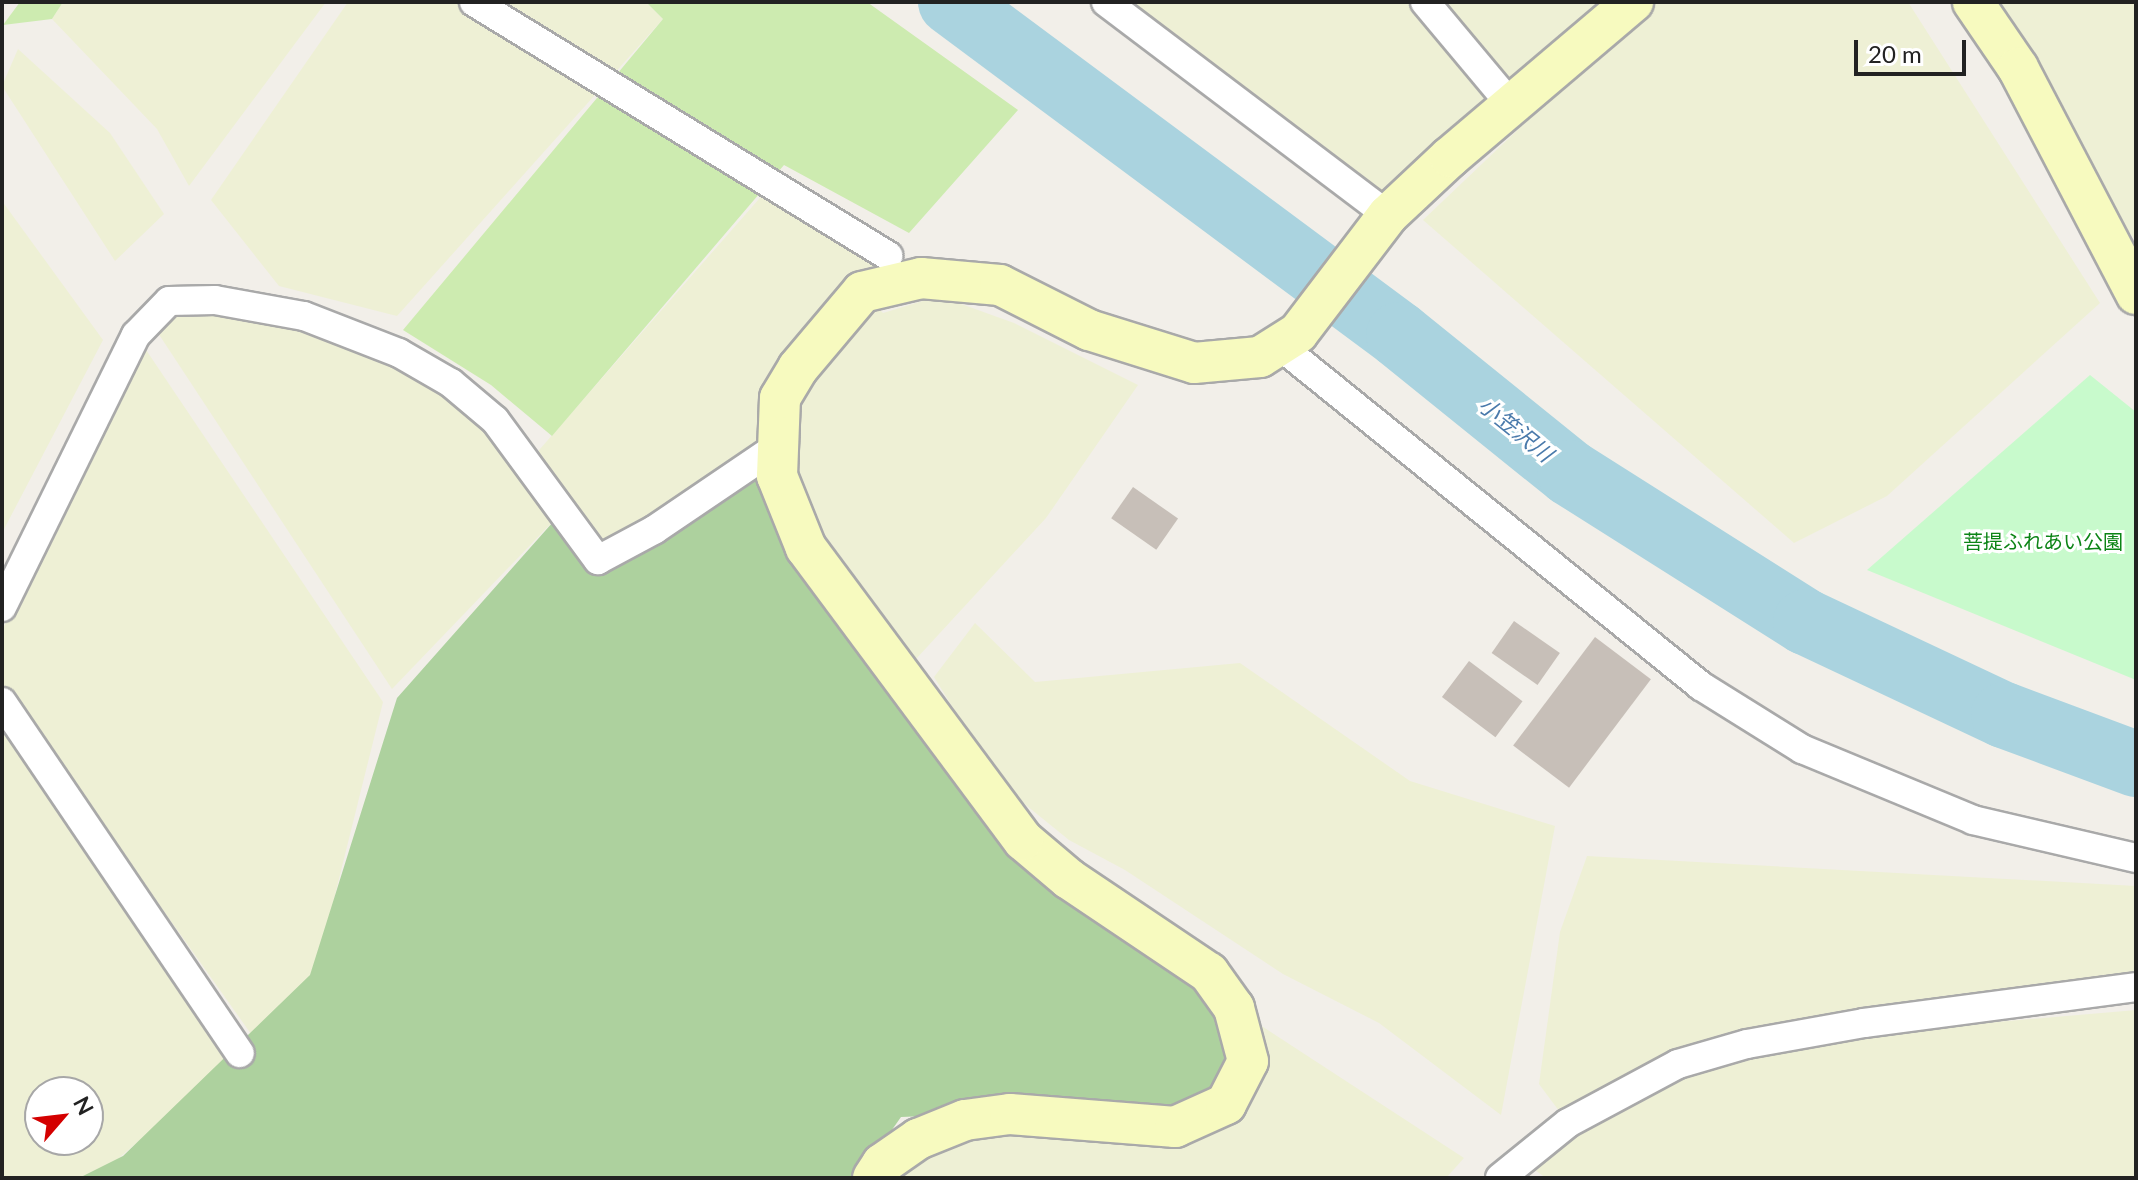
<!DOCTYPE html>
<meta charset="utf-8">
<style>
body{margin:0}
#map{position:relative;width:2138px;height:1180px;overflow:hidden;background:#f2efe9;font-family:Lato,"Noto Sans JP",sans-serif}
div>[style]{position:absolute}
[style*='--x']{left:calc(var(--x)*1px);top:calc(var(--y)*1px);width:calc(var(--w)*1px);rotate:calc(var(--a)*1deg)}
.farmland>*{inset:0;background:#eef0d5}
.grass>*{inset:0;background:#cdebb0}
.forest>*{inset:0;background:#add19e}
.park>*{inset:0;background:#c8facc}
.river>*{height:66px;margin:-33px;padding:0 33px;transform-origin:33px;border-radius:33px;background:#aad3df}
.building>*{inset:0;background:#c7bfb8;transform-origin:0 0}
.roads{filter:drop-shadow(2px 0 #a9a9a9) drop-shadow(-2px 0 #a9a9a9) drop-shadow(0 2px #a9a9a9) drop-shadow(0 -2px #a9a9a9)}
.street>*{height:28px;margin:-14px;padding:0 14px;transform-origin:14px;border-radius:14px;background:#fff}
.secondary>*{height:40px;margin:-20px;padding:0 20px;transform-origin:20px;border-radius:20px;background:#f7fabf}
span{translate:-50% -50%;white-space:nowrap;text-align:center;line-height:1.15;-webkit-text-stroke:6px #fff;paint-order:stroke}
.park-label{font-size:20px;color:#0c8416}
.water-label{font-size:22px;color:#4a7aab;font-style:italic}
.frame{position:absolute;inset:0;border:4px solid #222;pointer-events:none}
.north{position:absolute;left:24px;top:1076px;width:80px;height:80px;box-sizing:border-box;background:#fff;border:2px solid #a7a7a7;border-radius:50%;rotate:62deg;font-size:22px;font-weight:700;line-height:32px;text-align:center;color:#222}
.north::after{content:'';display:block;margin:auto;width:28px;height:36px;background:#d40000;clip-path:polygon(50% 0,100% 100%,50% 72%,0 100%)}
.scale{position:absolute;left:1854px;top:40px;width:112px;height:36px;box-sizing:border-box;border:4px solid #222;border-top:0;padding-left:10px;font-size:24px;line-height:28px;white-space:nowrap;color:#222;-webkit-text-stroke:6px #fff;paint-order:stroke}
</style>
<div id="map">
<div class="farmland">
<i style="clip-path:polygon(63px 2px,326px 2px,189px 186px,157px 129px,52px 19px)"></i>
<i style="clip-path:polygon(348px 2px,646px 2px,663px 19px,397px 316px,279px 286px,211px 200px)"></i>
<i style="clip-path:polygon(1107px 2px,1636px 2px,1388px 215px)"></i>
<i style="clip-path:polygon(1652px 2px,1908px 2px,2100px 303px,1887px 496px,1794px 543px,1423px 220px)"></i>
<i style="clip-path:polygon(1973px 2px,2136px 2px,2136px 242px)"></i>
<i style="clip-path:polygon(18px 49px,110px 133px,164px 214px,115px 261px,2px 86px)"></i>
<i style="clip-path:polygon(772px 184px,888px 256px,838px 319px,862px 292px,883px 313px,939px 296px,1014px 323px,1138px 385px,1046px 518px,916px 659px,819px 527px,778px 446px,667px 503px,610px 542px,574px 532px,533px 457px)"></i>
<i style="clip-path:polygon(2px 201px,103px 340px,2px 533px)"></i>
<i style="clip-path:polygon(179px 301px,392px 339px,495px 420px,561px 513px,392px 689px,158px 333px)"></i>
<i style="clip-path:polygon(136px 335px,383px 702px,318px 963px,261px 1048px,2px 683px,2px 631px)"></i>
<i style="clip-path:polygon(975px 623px,1035px 682px,1240px 663px,1410px 781px,1555px 826px,1501px 1115px,1379px 1023px,1283px 974px,1125px 870px,1069px 840px,1000px 784px,934px 677px)"></i>
<i style="clip-path:polygon(evenodd,2px 706px,240px 1053px,96px 1178px,2px 1178px,2px 706px,40px 1092px,88px 1092px,88px 1140px,40px 1140px,40px 1092px)"></i>
<i style="clip-path:polygon(1587px 856px,2136px 886px,2136px 987px,1789px 1040px,2136px 1010px,2136px 1178px,1546px 1178px,1521px 1160px,1568px 1123px,1539px 1084px,1560px 932px)"></i>
<i style="clip-path:polygon(1234px 1008px,1464px 1158px,1446px 1178px,880px 1178px,918px 1139px,1175px 1127px)"></i>
</div>
<div class="grass">
<i style="clip-path:polygon(20px 2px,63px 2px,52px 19px,3px 25px)"></i>
<i style="clip-path:polygon(646px 2px,867px 2px,1018px 110px,909px 233px,784px 165px,552px 436px,491px 385px,403px 330px,663px 19px)"></i>
</div>
<div class="forest">
<i style="clip-path:polygon(766px 454px,950px 743px,1234px 1008px,1226px 1104px,901px 1117px,858px 1178px,79px 1178px,123px 1156px,310px 975px,397px 698px,561px 513px,599px 559px)"></i>
</div>
<div class="park">
<i style="clip-path:polygon(2090px 375px,2136px 412px,2136px 680px,1867px 570px)"></i>
</div>
<div class="river">
<i style="--x:951;--y:2;--w:558;--a:36.62"></i>
<i style="--x:1399;--y:335;--w:220;--a:38.9"></i>
<i style="--x:1570;--y:473;--w:279;--a:32.3"></i>
<i style="--x:1806;--y:622;--w:219;--a:25.2"></i>
<i style="--x:2004;--y:715;--w:141;--a:20.4"></i>
</div>
<div class="building">
<i style="left:1133px;top:487px;width:55px;height:38px;rotate:35deg"></i>
<i style="left:1514px;top:621px;width:56px;height:39px;rotate:35deg"></i>
<i style="left:1595px;top:637px;width:70px;height:136px;rotate:37deg"></i>
<i style="left:1469px;top:661px;width:67px;height:45px;rotate:37deg"></i>
</div>
<div class="roads">
<div class="street">
<i style="--x:474;--y:2;--w:486;--a:31.5"></i>
<i style="--x:1106;--y:2;--w:353;--a:37.1"></i>
<i style="--x:1425;--y:2;--w:134;--a:50.1"></i>
<i style="--x:1279;--y:345;--w:543;--a:38.94"></i>
<i style="--x:1701;--y:686;--w:119;--a:32"></i>
<i style="--x:1802;--y:749;--w:185;--a:22.5"></i>
<i style="--x:1973;--y:820;--w:167;--a:13.1"></i>
<i style="--x:2;--y:607;--w:303;--a:-63.8"></i>
<i style="--x:136;--y:335;--w:47;--a:-45.9"></i>
<i style="--x:169;--y:301;--w:46;--a:-1.2"></i>
<i style="--x:215;--y:300;--w:90;--a:10.2"></i>
<i style="--x:304;--y:316;--w:102;--a:21.3"></i>
<i style="--x:399;--y:353;--w:60;--a:30"></i>
<i style="--x:451;--y:383;--w:57;--a:40.1"></i>
<i style="--x:495;--y:420;--w:174;--a:53.7"></i>
<i style="--x:598;--y:560;--w:64;--a:-28.2"></i>
<i style="--x:654;--y:530;--w:150;--a:-34.1"></i>
<i style="--x:2;--y:702;--w:424;--a:55.9"></i>
<i style="--x:1500;--y:1178;--w:87;--a:-39"></i>
<i style="--x:1568;--y:1123;--w:125;--a:-28.2"></i>
<i style="--x:1678;--y:1064;--w:72;--a:-16.2"></i>
<i style="--x:1747;--y:1044;--w:119;--a:-10.2"></i>
<i style="--x:1864;--y:1023;--w:274;--a:-7.5"></i>
</div>
<div class="secondary">
<i style="--x:1973;--y:2;--w:80;--a:55.7"></i>
<i style="--x:2018;--y:68;--w:255;--a:62.4"></i>
<i style="--x:873;--y:1178;--w:17;--a:-57"></i>
<i style="--x:882;--y:1164;--w:44;--a:-34.8"></i>
<i style="--x:918;--y:1139;--w:51;--a:-22"></i>
<i style="--x:965;--y:1120;--w:45;--a:-7.6"></i>
<i style="--x:1010;--y:1114;--w:166;--a:4.5"></i>
<i style="--x:1175;--y:1127;--w:56;--a:-24.3"></i>
<i style="--x:1226;--y:1104;--w:48;--a:-62.9"></i>
<i style="--x:1248;--y:1061;--w:55;--a:-104.8"></i>
<i style="--x:1234;--y:1008;--w:43;--a:-125.5"></i>
<i style="--x:1209;--y:973;--w:169;--a:-146.1"></i>
<i style="--x:1069;--y:879;--w:60;--a:-139.7"></i>
<i style="--x:1023;--y:840;--w:364;--a:-126.6"></i>
<i style="--x:806;--y:548;--w:78;--a:-111.9"></i>
<i style="--x:777;--y:476;--w:78;--a:-87.8"></i>
<i style="--x:780;--y:398;--w:35;--a:-59"></i>
<i style="--x:798;--y:368;--w:99;--a:-49.9"></i>
<i style="--x:862;--y:292;--w:61;--a:-13.3"></i>
<i style="--x:921;--y:278;--w:79;--a:5.1"></i>
<i style="--x:1000;--y:285;--w:100;--a:26.8"></i>
<i style="--x:1089;--y:330;--w:110;--a:17.4"></i>
<i style="--x:1194;--y:363;--w:66;--a:-5.2"></i>
<i style="--x:1260;--y:357;--w:45;--a:-32.3"></i>
<i style="--x:1298;--y:333;--w:148;--a:-52.7"></i>
<i style="--x:1388;--y:215;--w:85;--a:-43.1"></i>
<i style="--x:1450;--y:157;--w:240;--a:-40.3"></i>
</div>
</div>
<div class="park-label">
<span style="left:2043px;top:541px">菩提ふれあい公園</span>
</div>
<div class="water-label">
<span style="left:1516px;top:429px;rotate:39deg">小笠沢川</span>
</div>
<div class="frame"></div>
<div class="north">N</div>
<div class="scale">20 m</div>
</div>
